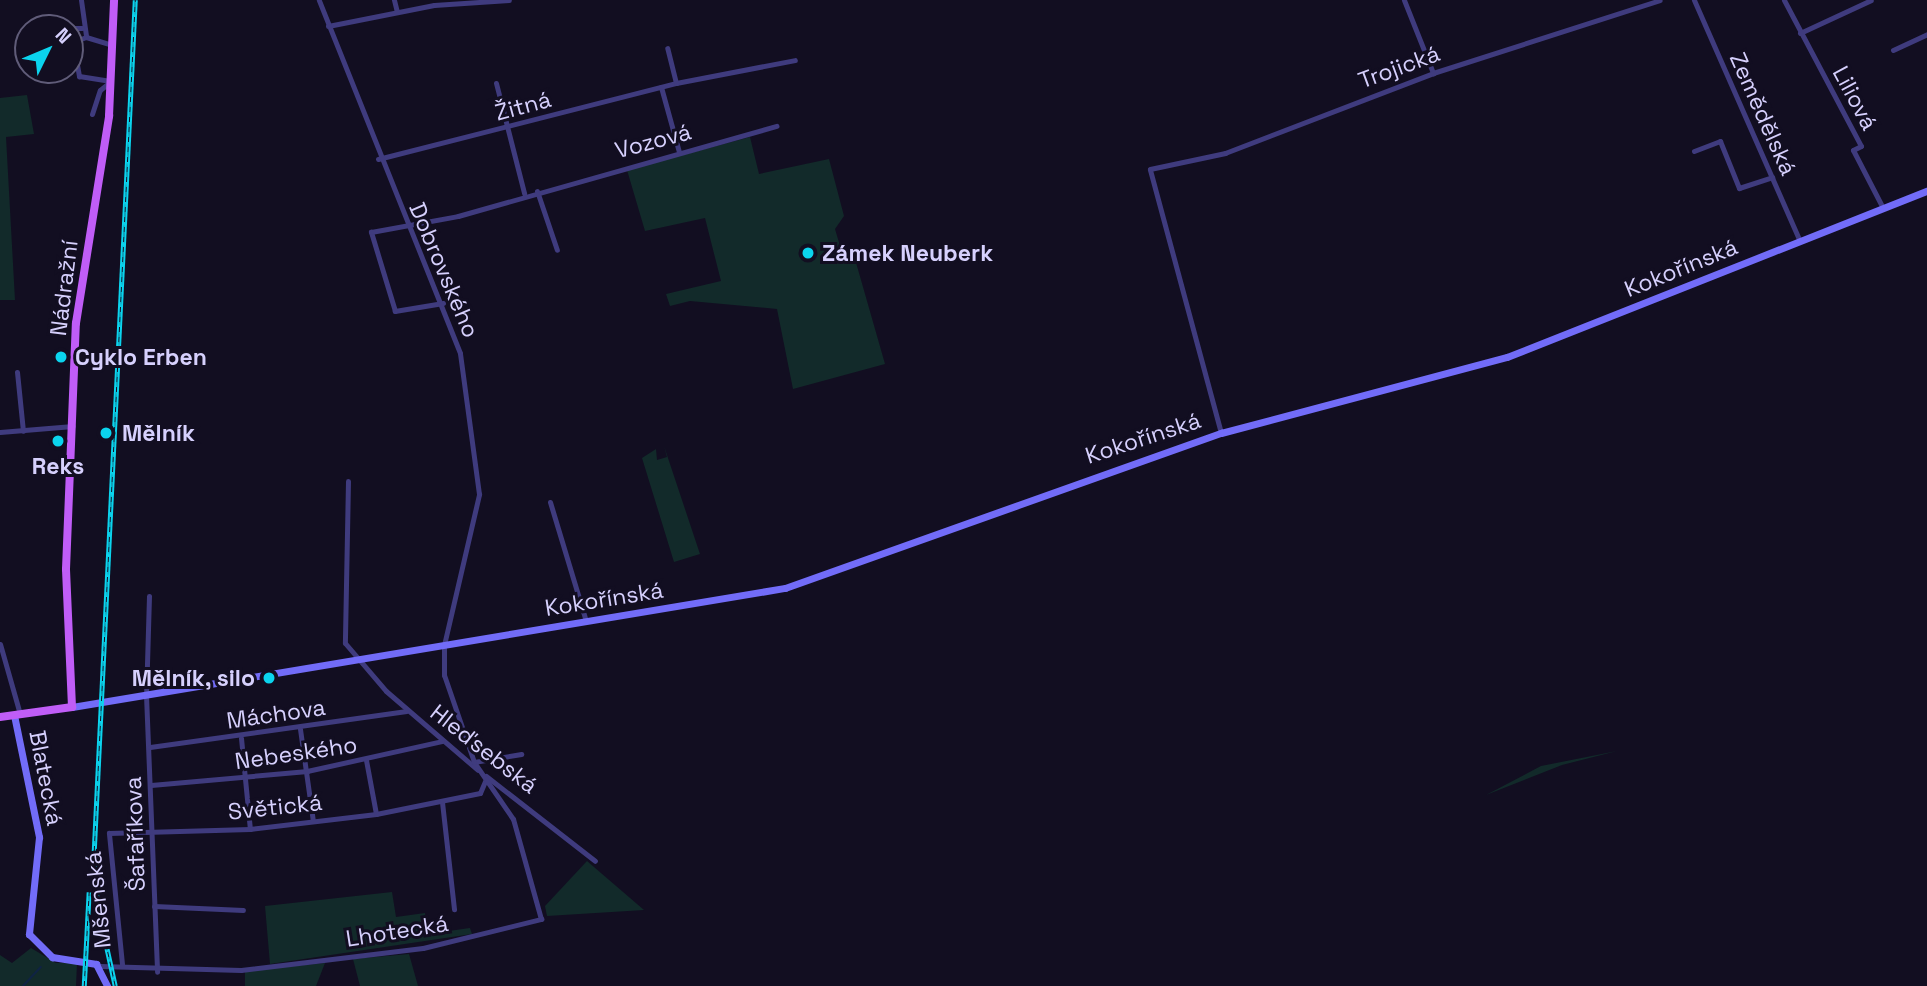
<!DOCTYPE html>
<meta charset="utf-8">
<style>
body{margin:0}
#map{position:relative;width:1927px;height:986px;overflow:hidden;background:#120e21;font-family:"Space Grotesk",sans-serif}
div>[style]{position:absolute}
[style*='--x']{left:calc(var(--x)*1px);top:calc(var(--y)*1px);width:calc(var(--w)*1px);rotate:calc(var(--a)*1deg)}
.green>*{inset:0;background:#122a2a}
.stream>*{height:2px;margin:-1px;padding:0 1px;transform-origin:1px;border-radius:1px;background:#0f2344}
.street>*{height:5px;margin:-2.5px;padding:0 2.5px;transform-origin:2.5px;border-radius:2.5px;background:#3f3b7e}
.secondary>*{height:7px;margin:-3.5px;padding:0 3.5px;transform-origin:3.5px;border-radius:3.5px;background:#726cf8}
.primary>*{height:8px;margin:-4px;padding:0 4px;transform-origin:4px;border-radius:4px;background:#c05df7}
.rail>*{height:4.5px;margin-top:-2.25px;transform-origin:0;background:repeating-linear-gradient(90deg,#120e21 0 5px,#0bd4ee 0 10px);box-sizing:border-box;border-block:2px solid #0bd4ee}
.dots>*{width:19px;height:19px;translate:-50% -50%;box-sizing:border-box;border:4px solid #120e21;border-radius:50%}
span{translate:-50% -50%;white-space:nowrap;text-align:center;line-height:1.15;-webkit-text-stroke:6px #120e21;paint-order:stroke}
.street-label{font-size:23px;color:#d6d0fd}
.poi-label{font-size:23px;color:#d6d0fd;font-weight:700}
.left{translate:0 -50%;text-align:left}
.right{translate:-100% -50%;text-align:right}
.north{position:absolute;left:14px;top:14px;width:70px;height:70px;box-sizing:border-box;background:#120e21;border:2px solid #605c79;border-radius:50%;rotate:47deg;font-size:19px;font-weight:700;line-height:28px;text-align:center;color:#d6d0fd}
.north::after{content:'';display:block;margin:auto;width:24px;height:32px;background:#0bd4ee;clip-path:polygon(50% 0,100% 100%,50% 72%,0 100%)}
</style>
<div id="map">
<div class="green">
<i style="clip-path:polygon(27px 95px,34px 134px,6px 137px,15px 300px,0 300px,0 98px)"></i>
<i style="clip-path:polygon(750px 137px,759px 174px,829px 159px,844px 216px,835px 229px,843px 256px,855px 259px,885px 364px,793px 389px,777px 309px,690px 301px,670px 306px,666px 294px,721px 281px,705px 218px,645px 231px,627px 170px)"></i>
<i style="clip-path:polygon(664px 446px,700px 554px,674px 562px,642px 458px,656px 449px,657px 460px,667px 457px)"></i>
<i style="clip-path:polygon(1617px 751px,1562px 765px,1486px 795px,1541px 766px)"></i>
<i style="clip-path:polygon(587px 861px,644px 910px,547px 916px,545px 906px)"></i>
<i style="clip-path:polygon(392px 892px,396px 917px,425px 913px,428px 934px,470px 928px,472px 934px,270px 964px,265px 906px)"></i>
<i style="clip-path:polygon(31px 948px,56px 963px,77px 963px,76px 986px,0 986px,0 955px,12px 963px)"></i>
<i style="clip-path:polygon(409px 954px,418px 986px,360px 986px,353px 959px)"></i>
<i style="clip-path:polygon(325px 963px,316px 986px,245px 986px,245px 971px)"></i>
</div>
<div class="stream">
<i style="--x:23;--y:986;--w:26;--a:-47"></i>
</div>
<div class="street">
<i style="--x:81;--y:0;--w:37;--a:82"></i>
<i style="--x:86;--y:37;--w:27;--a:17"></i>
<i style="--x:394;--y:0;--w:12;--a:76"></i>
<i style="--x:1404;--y:0;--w:79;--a:68.3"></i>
<i style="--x:1694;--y:0;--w:263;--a:66.3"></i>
<i style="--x:1784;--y:0;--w:165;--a:62.2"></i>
<i style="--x:1861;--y:146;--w:9;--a:153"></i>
<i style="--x:1853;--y:150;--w:65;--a:62.7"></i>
<i style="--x:328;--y:26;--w:108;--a:-11.2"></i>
<i style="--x:434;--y:5;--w:75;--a:-3.8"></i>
<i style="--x:70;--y:28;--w:12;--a:0"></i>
<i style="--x:1800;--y:33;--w:78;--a:-24.9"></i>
<i style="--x:86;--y:37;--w:14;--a:159"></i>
<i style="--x:73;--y:42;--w:35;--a:80"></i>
<i style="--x:79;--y:76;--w:32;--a:9"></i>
<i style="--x:1893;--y:50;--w:38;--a:-25"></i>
<i style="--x:496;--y:83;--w:114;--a:75.7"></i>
<i style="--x:676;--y:83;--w:121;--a:-10.9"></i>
<i style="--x:661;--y:87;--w:67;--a:74.5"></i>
<i style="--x:92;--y:114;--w:25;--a:-72"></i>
<i style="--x:100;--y:90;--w:14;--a:-39"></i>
<i style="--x:1694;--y:151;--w:28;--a:-21"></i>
<i style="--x:1720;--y:141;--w:51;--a:68"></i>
<i style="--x:1739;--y:188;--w:35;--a:-18"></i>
<i style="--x:378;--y:159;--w:308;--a:-14.3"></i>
<i style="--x:676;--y:83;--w:36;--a:-104"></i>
<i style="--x:537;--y:191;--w:62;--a:71.3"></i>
<i style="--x:443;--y:303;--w:49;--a:170.5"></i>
<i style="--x:395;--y:311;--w:83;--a:-106.9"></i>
<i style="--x:371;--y:232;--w:88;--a:-10.4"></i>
<i style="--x:458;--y:216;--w:331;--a:-15.8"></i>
<i style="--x:17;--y:372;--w:59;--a:84.2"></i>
<i style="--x:0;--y:432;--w:73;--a:-4.7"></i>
<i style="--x:1221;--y:433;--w:273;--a:-105.1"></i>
<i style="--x:1150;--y:169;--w:77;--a:-12"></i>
<i style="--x:1225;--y:153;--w:223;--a:-21"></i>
<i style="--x:1433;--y:73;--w:238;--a:-17.8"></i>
<i style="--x:348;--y:481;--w:162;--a:91.1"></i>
<i style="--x:345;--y:643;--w:63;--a:49.5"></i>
<i style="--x:386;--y:691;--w:121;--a:40.7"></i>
<i style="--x:550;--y:502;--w:124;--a:73.2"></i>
<i style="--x:149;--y:596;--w:99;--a:91.7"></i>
<i style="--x:146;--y:695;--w:277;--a:87.7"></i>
<i style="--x:0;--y:644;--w:73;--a:74.1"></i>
<i style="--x:300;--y:729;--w:93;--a:82"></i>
<i style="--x:241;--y:738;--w:91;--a:84.4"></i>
<i style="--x:150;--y:747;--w:259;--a:-8"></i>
<i style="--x:366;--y:760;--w:55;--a:79.5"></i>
<i style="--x:474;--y:762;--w:48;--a:-9.7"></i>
<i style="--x:486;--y:776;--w:138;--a:37.9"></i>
<i style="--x:151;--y:785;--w:157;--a:-5.1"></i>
<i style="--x:307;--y:771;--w:138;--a:-12.5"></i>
<i style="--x:442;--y:802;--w:108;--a:83.6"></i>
<i style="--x:154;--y:906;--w:89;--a:2.6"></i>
<i style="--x:122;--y:964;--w:132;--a:-95.7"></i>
<i style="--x:109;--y:833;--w:141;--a:-1.6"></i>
<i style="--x:250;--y:829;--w:127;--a:-6.8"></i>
<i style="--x:376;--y:814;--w:106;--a:-11.4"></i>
<i style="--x:480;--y:793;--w:13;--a:-67"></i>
<i style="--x:100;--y:966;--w:141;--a:1.6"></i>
<i style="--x:241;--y:970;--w:183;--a:-6.9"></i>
<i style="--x:423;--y:948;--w:122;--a:-13.8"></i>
<i style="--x:541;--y:919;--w:104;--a:-105.6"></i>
<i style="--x:513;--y:819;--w:69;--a:-124.4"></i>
<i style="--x:474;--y:762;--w:92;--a:-109"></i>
<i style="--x:444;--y:675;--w:30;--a:-90"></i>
<i style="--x:444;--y:645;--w:155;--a:-76.9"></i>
<i style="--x:479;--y:494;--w:142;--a:-97.7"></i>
<i style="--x:460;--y:353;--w:380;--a:-111.8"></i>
</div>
<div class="secondary">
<i style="--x:72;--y:707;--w:723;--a:-9.48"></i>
<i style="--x:785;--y:588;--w:463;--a:-19.6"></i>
<i style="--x:1221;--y:433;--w:296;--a:-14.9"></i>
<i style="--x:1507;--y:357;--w:452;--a:-21.6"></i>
<i style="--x:14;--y:715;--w:125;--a:78.4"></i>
<i style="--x:39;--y:837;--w:98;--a:95.9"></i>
<i style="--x:29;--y:934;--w:33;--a:45"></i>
<i style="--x:52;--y:957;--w:45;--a:9"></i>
<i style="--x:96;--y:964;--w:25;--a:63"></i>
</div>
<div class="primary">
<i style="--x:0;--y:717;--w:73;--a:-7.9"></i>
<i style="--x:72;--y:707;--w:138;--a:-92.5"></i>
<i style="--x:66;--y:569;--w:246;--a:-87.7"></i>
<i style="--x:76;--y:323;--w:210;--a:-80.9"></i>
<i style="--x:109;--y:116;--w:116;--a:-87.5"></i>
</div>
<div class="rail">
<i style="--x:84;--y:986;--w:94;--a:-87"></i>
<i style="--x:115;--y:986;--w:84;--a:-102.4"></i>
<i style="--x:97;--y:904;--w:53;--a:-93.2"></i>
<i style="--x:94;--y:851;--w:852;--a:-87.24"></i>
</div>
<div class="dots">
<i style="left:808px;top:253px;background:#0bd4ee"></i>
<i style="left:61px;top:357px;background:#0bd4ee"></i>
<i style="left:106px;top:433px;background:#0bd4ee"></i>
<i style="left:58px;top:441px;background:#0bd4ee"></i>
<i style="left:269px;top:678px;background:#0bd4ee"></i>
</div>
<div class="street-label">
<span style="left:1399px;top:67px;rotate:-20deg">Trojická</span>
<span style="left:1855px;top:98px;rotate:62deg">Liliová</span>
<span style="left:523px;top:106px;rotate:-15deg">Žitná</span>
<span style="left:1763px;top:114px;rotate:66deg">Zemědělská</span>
<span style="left:653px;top:141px;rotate:-15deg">Vozová</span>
<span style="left:1681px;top:268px;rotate:-22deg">Kokořínská</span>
<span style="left:444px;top:270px;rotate:67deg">Dobrovského</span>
<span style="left:64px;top:288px;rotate:-83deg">Nádražní</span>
<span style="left:1143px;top:438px;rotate:-18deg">Kokořínská</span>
<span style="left:604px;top:599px;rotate:-9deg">Kokořínská</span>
<span style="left:276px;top:714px;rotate:-8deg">Máchova</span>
<span style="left:484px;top:749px;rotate:38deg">Hleďsebská</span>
<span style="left:296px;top:753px;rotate:-8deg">Nebeského</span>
<span style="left:46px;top:778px;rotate:79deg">Blatecká</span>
<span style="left:275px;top:807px;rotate:-6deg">Světická</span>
<span style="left:135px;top:834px;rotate:-92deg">Šafaříkova</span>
<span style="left:98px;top:900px;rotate:-96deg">Mšenská</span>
<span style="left:397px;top:931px;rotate:-9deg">Lhotecká</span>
</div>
<div class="poi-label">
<span class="left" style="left:822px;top:253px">Zámek Neuberk</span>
<span class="left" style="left:75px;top:357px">Cyklo Erben</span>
<span class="left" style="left:122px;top:433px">Mělník</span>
<span style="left:58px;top:466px">Reks</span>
<span class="right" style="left:255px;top:678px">Mělník, silo</span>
</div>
<div class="north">N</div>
</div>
